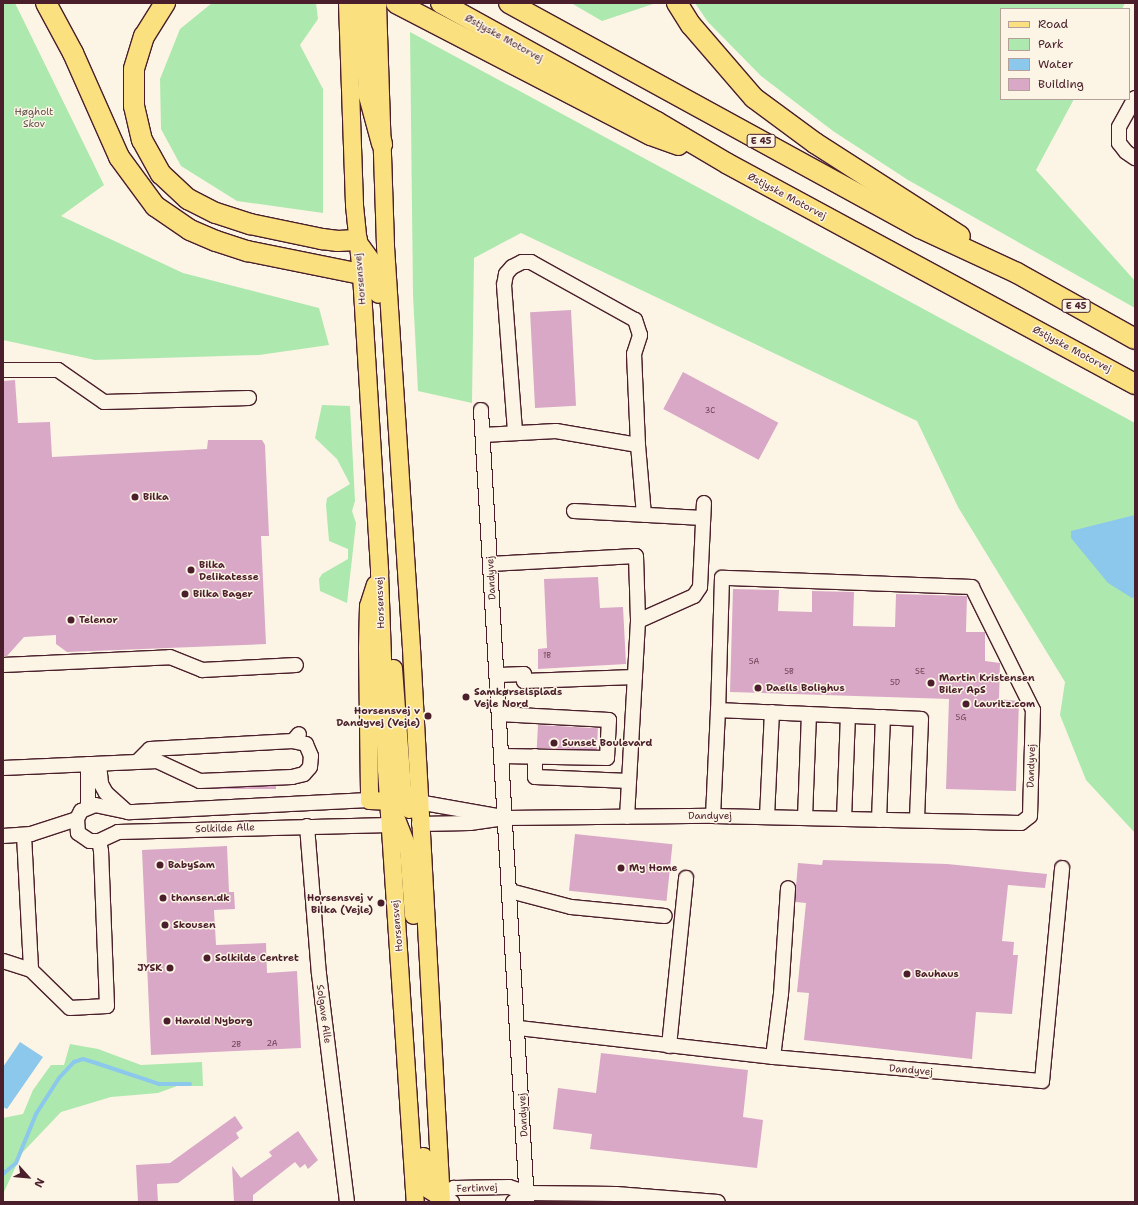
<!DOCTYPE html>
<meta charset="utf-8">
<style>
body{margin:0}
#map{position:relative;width:1138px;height:1205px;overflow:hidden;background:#fcf5e5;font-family:"Shantell Sans",sans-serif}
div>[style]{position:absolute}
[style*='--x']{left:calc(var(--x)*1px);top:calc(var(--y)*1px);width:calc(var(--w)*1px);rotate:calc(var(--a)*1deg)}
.green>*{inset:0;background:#ade8ae}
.water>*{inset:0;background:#8cc8ec}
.stream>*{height:4px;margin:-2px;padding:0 2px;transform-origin:2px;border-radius:2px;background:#8cc8ec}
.building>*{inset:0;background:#d9a8c7;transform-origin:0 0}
.roads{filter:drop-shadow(1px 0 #4a1f2b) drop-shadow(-1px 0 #4a1f2b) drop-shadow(0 1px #4a1f2b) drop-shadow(0 -1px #4a1f2b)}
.minor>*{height:14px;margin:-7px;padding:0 7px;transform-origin:7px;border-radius:7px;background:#fcf5e5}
.major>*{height:17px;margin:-8.5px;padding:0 8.5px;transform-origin:8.5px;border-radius:8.5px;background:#fbe080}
.highway>*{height:20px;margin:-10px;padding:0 10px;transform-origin:10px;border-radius:10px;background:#fbe080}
.dots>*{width:11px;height:11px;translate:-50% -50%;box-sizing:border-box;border:2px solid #fcf5e5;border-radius:50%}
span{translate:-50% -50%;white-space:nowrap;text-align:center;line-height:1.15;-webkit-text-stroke:3px #fcf5e5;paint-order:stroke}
.number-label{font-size:8px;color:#6e4152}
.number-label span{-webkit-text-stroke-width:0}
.shield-label span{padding:1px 3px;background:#fcf5e5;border:1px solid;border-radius:3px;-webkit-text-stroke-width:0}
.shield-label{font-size:9px;color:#4a1f2b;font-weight:700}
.street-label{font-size:10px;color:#4a1f2b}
.park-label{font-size:10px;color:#63514c}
.poi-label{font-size:10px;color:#4a1f2b;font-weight:700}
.left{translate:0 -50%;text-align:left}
.right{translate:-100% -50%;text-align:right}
.frame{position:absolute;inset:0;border:4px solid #4a1f2b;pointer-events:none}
.legend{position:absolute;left:1000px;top:8px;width:130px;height:92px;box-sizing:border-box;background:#fcf5e5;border:1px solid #b59f9b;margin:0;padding:5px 7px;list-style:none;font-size:12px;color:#4a1f2b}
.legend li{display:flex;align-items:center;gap:8px;height:20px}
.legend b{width:20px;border:1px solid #b59f9b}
.north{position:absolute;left:8px;top:1157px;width:40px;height:40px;-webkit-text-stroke:3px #fcf5e5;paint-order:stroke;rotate:117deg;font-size:11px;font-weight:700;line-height:16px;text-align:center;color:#4a1f2b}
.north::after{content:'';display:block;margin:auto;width:14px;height:18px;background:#4a1f2b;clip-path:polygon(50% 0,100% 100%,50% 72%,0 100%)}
</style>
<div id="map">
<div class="green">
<i style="clip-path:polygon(3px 3px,15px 3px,104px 185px,61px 216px,183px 273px,319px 308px,329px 345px,259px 355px,95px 360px,3px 340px)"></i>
<i style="clip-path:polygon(212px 3px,316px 3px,318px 19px,300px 45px,323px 89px,323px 213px,237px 201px,181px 166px,161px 129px,160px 79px,180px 29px)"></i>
<i style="clip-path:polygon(571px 3px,656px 3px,602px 21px)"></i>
<i style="clip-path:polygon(695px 3px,1125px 3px,1122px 9px,1001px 9px,1001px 99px,1074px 99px,1036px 170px,1135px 281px,1135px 308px,908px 180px,833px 131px,761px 76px,708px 22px)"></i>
<i style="clip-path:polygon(410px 32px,1135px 423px,1135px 833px,1086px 780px,1060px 715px,1065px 682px,958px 507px,917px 421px,521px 233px,474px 258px,472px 403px,418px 391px,413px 295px)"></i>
<i style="clip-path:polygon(322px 405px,350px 406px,355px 501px,352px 511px,356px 523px,347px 603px,320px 591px,319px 579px,322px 574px,348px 559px,348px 549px,329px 541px,326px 505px,327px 498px,350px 484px,337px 459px,315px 438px)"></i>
<i style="clip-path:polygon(70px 1044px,98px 1049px,141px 1065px,202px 1062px,203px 1086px,177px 1086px,158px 1093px,111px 1097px,61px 1112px,22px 1153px,3px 1194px,3px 1118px,23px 1114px,33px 1090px,51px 1065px,64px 1065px)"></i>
</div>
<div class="water">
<i style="clip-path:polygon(1135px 515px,1135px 597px,1132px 598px,1108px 583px,1071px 538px,1071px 531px)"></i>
<i style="clip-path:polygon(20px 1042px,43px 1057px,7px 1109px,3px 1107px,3px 1067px)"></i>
</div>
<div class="stream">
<i style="--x:3;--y:1174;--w:17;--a:-40"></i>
<i style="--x:16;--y:1163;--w:53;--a:-67.8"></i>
<i style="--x:36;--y:1114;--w:43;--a:-57.4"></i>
<i style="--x:59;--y:1078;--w:22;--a:-47"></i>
<i style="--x:74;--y:1062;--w:9;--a:-18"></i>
<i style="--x:83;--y:1059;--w:10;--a:17"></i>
<i style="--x:93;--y:1062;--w:70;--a:18.4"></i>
<i style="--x:159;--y:1084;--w:31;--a:0"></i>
</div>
<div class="building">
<i style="left:571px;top:310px;width:96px;height:41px;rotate:87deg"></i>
<i style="left:683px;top:372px;width:108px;height:42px;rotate:28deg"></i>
<i style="clip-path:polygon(15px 380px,18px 423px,50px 422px,52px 457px,207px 449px,208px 440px,262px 440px,265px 445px,269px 536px,261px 536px,266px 644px,67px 652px,56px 644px,56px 635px,24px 637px,7px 656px,3px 656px,3px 381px)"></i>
<i style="clip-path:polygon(598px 577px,600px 608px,623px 607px,626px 664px,538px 669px,538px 649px,547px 648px,544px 579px)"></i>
<i style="clip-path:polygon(733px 589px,779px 590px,778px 611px,812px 612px,812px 591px,854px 592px,853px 626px,895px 627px,896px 594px,967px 596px,966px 632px,985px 632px,985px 661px,1000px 663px,999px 699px,1019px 701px,1016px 791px,946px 789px,949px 699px,730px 692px)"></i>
<i style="left:538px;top:725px;width:60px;height:23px;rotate:3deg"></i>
<i style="left:276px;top:786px;width:3px;height:68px;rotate:90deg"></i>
<i style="left:575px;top:834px;width:98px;height:57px;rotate:6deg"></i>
<i style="clip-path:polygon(227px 846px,229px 892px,234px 892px,235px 909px,214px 910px,216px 945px,266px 943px,267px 973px,297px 971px,301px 1048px,151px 1055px,142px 850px)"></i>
<i style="clip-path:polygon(823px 860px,947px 864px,1047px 874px,1045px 888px,1008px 885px,1002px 941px,1014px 942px,1013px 955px,1018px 955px,1012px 1014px,976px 1012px,972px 1059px,804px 1040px,809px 993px,797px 992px,806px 903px,796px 902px,796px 886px,798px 863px,822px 865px)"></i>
<i style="clip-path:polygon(601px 1053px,748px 1070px,743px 1117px,763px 1120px,757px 1168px,590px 1149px,592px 1134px,553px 1129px,558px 1088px,596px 1093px)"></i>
<i style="clip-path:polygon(235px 1116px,243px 1128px,236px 1133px,239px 1138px,178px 1183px,157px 1184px,158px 1202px,138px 1202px,136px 1165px,170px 1163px)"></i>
<i style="clip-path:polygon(298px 1131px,318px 1160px,308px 1169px,305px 1164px,300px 1168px,295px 1162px,253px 1195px,253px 1202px,234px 1202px,232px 1166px,241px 1178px,272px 1156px,269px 1152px)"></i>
</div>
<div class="roads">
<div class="minor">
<i style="--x:1135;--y:98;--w:33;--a:119"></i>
<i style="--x:1119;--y:127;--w:16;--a:90"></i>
<i style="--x:1119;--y:143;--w:11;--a:52"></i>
<i style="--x:1126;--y:152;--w:11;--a:34"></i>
<i style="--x:3;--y:370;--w:55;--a:0"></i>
<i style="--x:58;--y:370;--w:56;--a:34.8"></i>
<i style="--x:104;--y:402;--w:145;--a:-1.6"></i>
<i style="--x:481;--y:410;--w:793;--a:86.68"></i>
<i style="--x:483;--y:435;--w:73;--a:-3.1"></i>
<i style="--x:556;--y:431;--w:83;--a:9.7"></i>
<i style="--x:638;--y:445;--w:91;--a:-92.5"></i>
<i style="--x:634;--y:354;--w:20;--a:-72"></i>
<i style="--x:640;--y:335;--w:16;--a:-108"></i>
<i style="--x:635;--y:320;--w:119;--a:-150.9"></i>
<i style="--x:531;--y:262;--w:9;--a:180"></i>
<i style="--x:522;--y:262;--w:11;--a:153"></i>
<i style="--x:512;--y:267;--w:9;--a:131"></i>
<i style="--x:506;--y:274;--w:11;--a:100"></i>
<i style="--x:504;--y:285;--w:148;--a:85.7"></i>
<i style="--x:638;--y:445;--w:70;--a:85.1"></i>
<i style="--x:574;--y:511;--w:129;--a:3.1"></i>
<i style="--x:490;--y:564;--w:146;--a:-3.1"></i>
<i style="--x:636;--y:556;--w:65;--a:88.2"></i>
<i style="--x:638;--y:621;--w:196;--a:93.2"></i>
<i style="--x:638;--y:621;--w:61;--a:-24.1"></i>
<i style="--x:694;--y:596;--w:11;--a:-56"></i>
<i style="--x:700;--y:587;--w:84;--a:-87.3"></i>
<i style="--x:3;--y:665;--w:167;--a:-2.7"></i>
<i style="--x:170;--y:657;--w:35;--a:22"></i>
<i style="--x:202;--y:670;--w:94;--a:-3"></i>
<i style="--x:497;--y:675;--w:27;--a:-2"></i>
<i style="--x:524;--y:674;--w:7;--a:90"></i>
<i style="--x:524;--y:681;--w:111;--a:-2.1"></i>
<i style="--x:499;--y:714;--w:110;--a:3.1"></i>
<i style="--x:609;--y:720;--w:38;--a:93"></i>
<i style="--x:607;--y:758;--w:105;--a:-178.9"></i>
<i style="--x:535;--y:756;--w:21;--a:90"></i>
<i style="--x:535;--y:777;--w:94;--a:2.4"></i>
<i style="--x:137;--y:762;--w:20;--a:-3"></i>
<i style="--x:157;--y:761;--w:47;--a:24.9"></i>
<i style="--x:200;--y:781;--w:92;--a:-2.5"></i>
<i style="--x:292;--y:777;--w:12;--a:-14"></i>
<i style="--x:304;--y:774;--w:9;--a:-49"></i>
<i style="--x:310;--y:767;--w:11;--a:-85"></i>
<i style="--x:311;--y:756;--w:13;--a:-113"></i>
<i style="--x:306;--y:744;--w:13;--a:-167"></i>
<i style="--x:99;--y:764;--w:20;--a:84"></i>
<i style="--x:101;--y:784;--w:10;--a:61"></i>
<i style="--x:106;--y:793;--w:27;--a:42"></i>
<i style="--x:3;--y:768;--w:134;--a:-2.6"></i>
<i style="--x:137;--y:762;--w:18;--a:-45"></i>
<i style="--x:150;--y:749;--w:143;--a:-3.2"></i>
<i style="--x:293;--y:741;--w:9;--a:-49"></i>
<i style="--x:369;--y:800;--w:241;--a:177.1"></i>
<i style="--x:128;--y:812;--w:34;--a:-168"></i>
<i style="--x:95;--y:805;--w:15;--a:157"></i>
<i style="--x:81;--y:811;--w:9;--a:117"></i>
<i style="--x:77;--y:819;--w:14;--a:86"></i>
<i style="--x:78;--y:833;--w:14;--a:34"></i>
<i style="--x:90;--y:841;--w:9;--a:0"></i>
<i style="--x:99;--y:841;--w:21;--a:-25"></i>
<i style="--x:118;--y:832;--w:272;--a:-1.5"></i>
<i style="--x:418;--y:802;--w:80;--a:10"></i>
<i style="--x:88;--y:806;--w:42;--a:-90"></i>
<i style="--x:713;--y:816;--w:106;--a:-87.3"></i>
<i style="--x:718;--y:710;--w:203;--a:2.5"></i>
<i style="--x:921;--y:719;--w:101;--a:92.3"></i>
<i style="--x:767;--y:817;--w:105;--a:-87.3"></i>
<i style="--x:805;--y:818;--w:104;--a:-87.8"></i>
<i style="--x:844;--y:819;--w:103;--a:-87.8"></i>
<i style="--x:879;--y:820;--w:103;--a:-87.8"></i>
<i style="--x:419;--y:824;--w:51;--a:-1.1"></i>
<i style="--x:470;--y:823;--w:35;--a:-8"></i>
<i style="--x:505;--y:818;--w:208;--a:-0.6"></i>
<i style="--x:713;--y:816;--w:308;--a:1.3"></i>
<i style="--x:1021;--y:823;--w:11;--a:-38"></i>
<i style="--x:1030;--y:816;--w:106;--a:-88.4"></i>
<i style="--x:1033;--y:710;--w:137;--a:-116.4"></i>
<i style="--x:972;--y:587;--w:250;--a:-177.9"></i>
<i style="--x:722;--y:578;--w:132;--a:91.7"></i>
<i style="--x:307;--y:826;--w:148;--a:85.4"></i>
<i style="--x:319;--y:974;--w:230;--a:83"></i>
<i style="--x:24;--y:835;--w:135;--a:87"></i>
<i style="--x:31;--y:970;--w:54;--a:44.3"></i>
<i style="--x:70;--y:1008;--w:37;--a:-3"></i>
<i style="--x:107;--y:1006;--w:155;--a:-92.2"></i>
<i style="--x:101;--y:851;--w:10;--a:-101"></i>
<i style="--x:3;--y:836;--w:28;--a:-4"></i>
<i style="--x:31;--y:834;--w:48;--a:-18.1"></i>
<i style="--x:510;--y:891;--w:63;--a:14.7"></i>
<i style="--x:571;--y:907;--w:94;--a:5.5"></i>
<i style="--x:3;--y:961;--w:29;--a:18"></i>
<i style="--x:519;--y:1028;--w:256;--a:6.5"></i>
<i style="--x:773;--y:1057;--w:270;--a:5.1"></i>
<i style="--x:1042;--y:1081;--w:214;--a:-84.6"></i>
<i style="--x:669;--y:1046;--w:169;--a:-84.2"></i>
<i style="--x:773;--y:1057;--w:64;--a:-82.8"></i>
<i style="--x:781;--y:994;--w:106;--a:-86.2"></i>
<i style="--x:452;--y:1202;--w:12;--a:-156"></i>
<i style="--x:441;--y:1197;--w:16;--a:-35"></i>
<i style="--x:454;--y:1188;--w:55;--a:-1"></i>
<i style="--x:509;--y:1187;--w:19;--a:18"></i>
<i style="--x:527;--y:1193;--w:89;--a:0.6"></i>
<i style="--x:616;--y:1194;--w:102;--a:4.5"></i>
<i style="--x:513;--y:1202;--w:17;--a:-33"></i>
</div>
<div class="major">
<i style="--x:347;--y:3;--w:202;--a:88"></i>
<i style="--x:354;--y:205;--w:69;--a:84.2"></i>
<i style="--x:361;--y:274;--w:299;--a:86.5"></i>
<i style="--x:379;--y:572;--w:197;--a:88"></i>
<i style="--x:386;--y:769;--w:434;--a:86.2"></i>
<i style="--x:377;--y:3;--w:243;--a:88.1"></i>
<i style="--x:385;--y:246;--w:403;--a:86.3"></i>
<i style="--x:411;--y:648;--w:555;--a:86.9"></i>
<i style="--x:358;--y:242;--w:26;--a:54"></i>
<i style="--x:373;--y:263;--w:31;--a:81"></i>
<i style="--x:375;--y:584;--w:23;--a:108"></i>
<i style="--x:368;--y:606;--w:42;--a:91.4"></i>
<i style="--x:367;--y:648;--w:152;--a:89.2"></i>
<i style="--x:369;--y:800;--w:49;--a:2.3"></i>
<i style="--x:393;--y:668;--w:133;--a:85.7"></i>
<i style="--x:403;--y:801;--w:10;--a:53"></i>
<i style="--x:393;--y:811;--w:41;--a:68.5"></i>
<i style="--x:408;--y:849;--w:66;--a:85.7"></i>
<i style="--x:423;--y:1156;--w:33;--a:81"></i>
<i style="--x:428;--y:1189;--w:15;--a:32"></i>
</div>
<div class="highway">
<i style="--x:46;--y:3;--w:57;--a:61.6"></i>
<i style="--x:73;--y:53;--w:114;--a:66.1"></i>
<i style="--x:119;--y:157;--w:61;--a:53.7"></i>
<i style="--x:155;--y:206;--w:42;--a:34.4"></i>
<i style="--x:190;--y:230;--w:28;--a:23"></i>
<i style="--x:216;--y:241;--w:33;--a:18"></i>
<i style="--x:247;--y:251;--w:116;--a:11.4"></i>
<i style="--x:165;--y:3;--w:39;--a:122"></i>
<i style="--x:144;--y:36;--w:34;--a:107"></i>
<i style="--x:134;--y:69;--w:37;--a:90"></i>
<i style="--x:134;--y:106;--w:35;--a:77"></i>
<i style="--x:142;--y:140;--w:39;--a:61"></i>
<i style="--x:161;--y:174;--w:37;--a:43"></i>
<i style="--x:188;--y:199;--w:31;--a:27"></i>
<i style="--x:216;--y:213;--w:36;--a:18"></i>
<i style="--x:250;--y:224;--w:74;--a:11.8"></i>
<i style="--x:322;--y:239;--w:16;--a:7"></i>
<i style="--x:338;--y:241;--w:19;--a:-3"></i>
<i style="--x:364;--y:3;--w:93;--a:86.9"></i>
<i style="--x:369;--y:96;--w:50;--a:74.8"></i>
<i style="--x:396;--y:3;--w:287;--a:27.4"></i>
<i style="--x:651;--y:135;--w:29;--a:20"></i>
<i style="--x:441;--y:3;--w:247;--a:28.9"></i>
<i style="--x:657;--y:122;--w:82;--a:30.6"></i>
<i style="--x:728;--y:164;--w:463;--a:28.4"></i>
<i style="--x:509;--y:3;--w:469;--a:28.7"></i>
<i style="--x:920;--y:228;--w:107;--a:24.9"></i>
<i style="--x:1017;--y:273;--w:135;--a:29.2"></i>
<i style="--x:677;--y:3;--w:26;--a:58"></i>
<i style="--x:691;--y:25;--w:96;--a:49.2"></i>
<i style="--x:754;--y:98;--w:76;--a:36.4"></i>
<i style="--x:815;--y:143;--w:172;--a:32.7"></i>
</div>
</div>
<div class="dots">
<i style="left:135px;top:497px;background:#4a1f2b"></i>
<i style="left:191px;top:570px;background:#4a1f2b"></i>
<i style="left:185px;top:594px;background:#4a1f2b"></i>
<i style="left:71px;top:620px;background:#4a1f2b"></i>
<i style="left:931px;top:683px;background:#4a1f2b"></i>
<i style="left:758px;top:688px;background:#4a1f2b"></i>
<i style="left:466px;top:697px;background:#4a1f2b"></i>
<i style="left:966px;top:704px;background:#4a1f2b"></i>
<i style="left:428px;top:716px;background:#4a1f2b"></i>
<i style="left:554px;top:743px;background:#4a1f2b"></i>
<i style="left:160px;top:865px;background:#4a1f2b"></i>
<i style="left:621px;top:868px;background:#4a1f2b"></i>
<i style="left:163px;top:898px;background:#4a1f2b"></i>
<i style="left:381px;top:903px;background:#4a1f2b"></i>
<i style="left:165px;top:925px;background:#4a1f2b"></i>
<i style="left:207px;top:958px;background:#4a1f2b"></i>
<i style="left:170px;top:968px;background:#4a1f2b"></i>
<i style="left:907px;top:974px;background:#4a1f2b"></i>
<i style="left:167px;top:1021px;background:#4a1f2b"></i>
</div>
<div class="number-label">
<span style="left:710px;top:411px">3C</span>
<span style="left:547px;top:656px">1B</span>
<span style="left:754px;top:662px">5A</span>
<span style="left:789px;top:672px">5B</span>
<span style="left:920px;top:672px">5E</span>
<span style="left:895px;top:683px">5D</span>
<span style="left:961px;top:718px">5G</span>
<span style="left:272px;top:1044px">2A</span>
<span style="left:236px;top:1045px">2B</span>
</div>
<div class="shield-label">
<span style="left:761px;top:141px">E 45</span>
<span style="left:1076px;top:306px">E 45</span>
</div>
<div class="street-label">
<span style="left:504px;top:38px;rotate:29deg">Østjyske Motorvej</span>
<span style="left:787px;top:196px;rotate:28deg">Østjyske Motorvej</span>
<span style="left:360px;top:279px;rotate:-95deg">Horsensvej</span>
<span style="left:1072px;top:349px;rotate:28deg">Østjyske Motorvej</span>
<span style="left:491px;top:578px;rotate:-93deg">Dandyvej</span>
<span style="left:380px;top:603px;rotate:-92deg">Horsensvej</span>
<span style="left:1031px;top:766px;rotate:-88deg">Dandyvej</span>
<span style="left:710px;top:816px">Dandyvej</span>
<span style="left:225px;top:828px;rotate:-2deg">Solkilde Alle</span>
<span style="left:397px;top:926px;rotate:-95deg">Horsensvej</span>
<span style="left:324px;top:1014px;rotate:82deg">Solgave Alle</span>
<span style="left:911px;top:1070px;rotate:5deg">Dandyvej</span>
<span style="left:523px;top:1115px;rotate:-93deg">Dandyvej</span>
<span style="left:477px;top:1188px;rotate:-2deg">Fertinvej</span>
</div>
<div class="park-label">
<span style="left:34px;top:117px">Høgholt<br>Skov</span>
</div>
<div class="poi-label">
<span class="left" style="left:143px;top:497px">Bilka</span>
<span class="left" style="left:199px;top:570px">Bilka<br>Delikatesse</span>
<span class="left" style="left:193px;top:594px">Bilka Bager</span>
<span class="left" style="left:79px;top:620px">Telenor</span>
<span class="left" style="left:939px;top:683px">Martin Kristensen<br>Biler ApS</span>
<span class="left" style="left:766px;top:688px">Daells Bolighus</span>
<span class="left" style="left:474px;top:697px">Samkørselsplads<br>Vejle Nord</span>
<span class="left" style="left:974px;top:704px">Lauritz.com</span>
<span class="right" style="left:420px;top:716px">Horsensvej v<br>Dandyvej (Vejle)</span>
<span class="left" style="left:562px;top:743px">Sunset Boulevard</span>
<span class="left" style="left:168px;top:865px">BabySam</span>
<span class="left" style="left:629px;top:868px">My Home</span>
<span class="right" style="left:373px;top:903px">Horsensvej v<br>Bilka (Vejle)</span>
<span class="left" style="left:171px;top:898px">thansen.dk</span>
<span class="left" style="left:173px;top:925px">Skousen</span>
<span class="left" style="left:215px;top:958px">Solkilde Centret</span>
<span class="right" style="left:162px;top:968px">JYSK</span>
<span class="left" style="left:915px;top:974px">Bauhaus</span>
<span class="left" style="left:175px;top:1021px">Harald Nyborg</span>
</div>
<div class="frame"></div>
<ul class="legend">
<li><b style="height:5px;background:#fbe080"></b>Road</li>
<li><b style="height:11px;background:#ade8ae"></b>Park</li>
<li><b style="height:11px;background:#8cc8ec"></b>Water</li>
<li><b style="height:11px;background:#d9a8c7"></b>Building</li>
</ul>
<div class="north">N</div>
</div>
